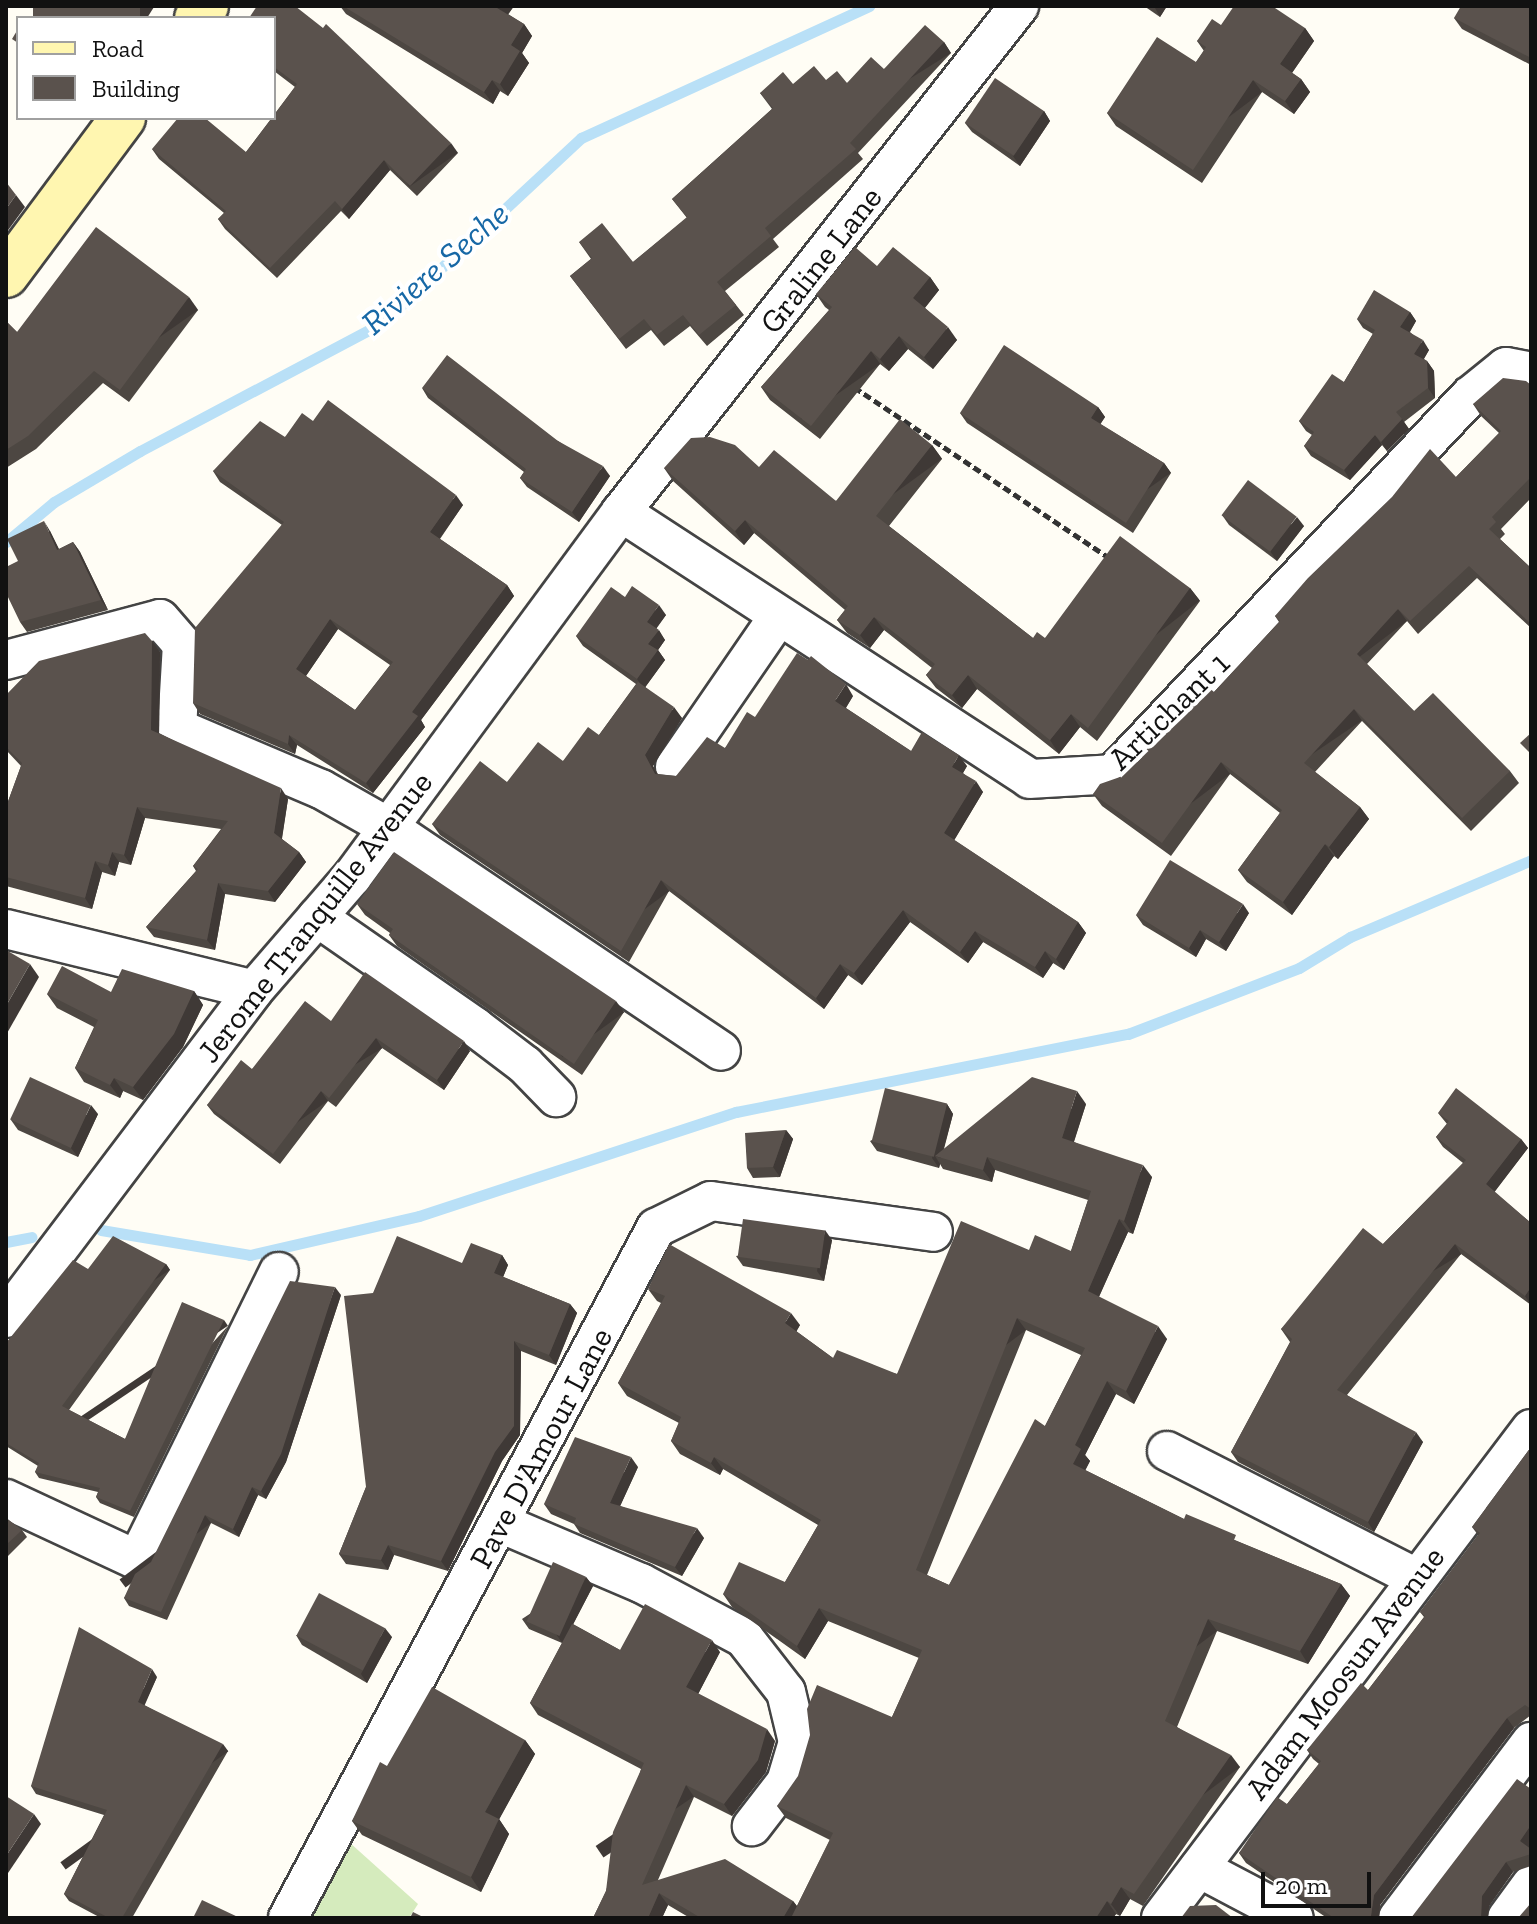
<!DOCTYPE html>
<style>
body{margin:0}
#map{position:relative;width:1537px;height:1924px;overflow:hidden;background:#fffdf5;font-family:"Zilla Slab",serif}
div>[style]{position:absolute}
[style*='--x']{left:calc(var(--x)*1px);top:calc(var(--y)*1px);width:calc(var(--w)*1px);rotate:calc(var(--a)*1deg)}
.green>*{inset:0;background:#d5ebbd}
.stream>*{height:11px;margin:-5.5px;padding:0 5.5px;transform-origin:5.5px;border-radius:5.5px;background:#b9e0f7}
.path>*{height:5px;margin-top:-2.5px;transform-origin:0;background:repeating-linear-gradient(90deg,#333 0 8px,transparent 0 12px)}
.roads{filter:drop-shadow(2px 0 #444) drop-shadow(-2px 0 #444) drop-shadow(0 2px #444) drop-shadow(0 -2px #444)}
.street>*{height:38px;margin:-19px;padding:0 19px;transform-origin:19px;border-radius:19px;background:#fff}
.secondary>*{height:44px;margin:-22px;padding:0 22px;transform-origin:22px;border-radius:22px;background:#fff6b0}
.wall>*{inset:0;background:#4d4742}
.shaded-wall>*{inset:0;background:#3f3936;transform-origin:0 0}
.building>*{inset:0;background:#5a524d;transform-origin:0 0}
span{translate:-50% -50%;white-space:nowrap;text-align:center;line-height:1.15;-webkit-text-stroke:8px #fff;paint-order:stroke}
.street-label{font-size:32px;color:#111}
.water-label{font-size:34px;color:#1768a6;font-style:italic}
.frame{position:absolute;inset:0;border:8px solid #111;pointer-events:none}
.legend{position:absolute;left:16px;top:16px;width:260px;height:104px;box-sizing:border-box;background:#fff;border:2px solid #a0a0a0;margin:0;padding:10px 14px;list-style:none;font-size:24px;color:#111}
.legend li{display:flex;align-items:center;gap:16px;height:40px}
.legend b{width:40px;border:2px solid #a0a0a0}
.scale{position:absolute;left:1261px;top:1872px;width:110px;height:36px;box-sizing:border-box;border:4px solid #111;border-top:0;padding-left:10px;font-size:24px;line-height:28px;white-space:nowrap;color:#111;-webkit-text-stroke:6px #fff;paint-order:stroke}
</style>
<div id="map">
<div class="green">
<i style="clip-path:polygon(349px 1842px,418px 1904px,409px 1918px,308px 1918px)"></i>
</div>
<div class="stream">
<i style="--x:6;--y:542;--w:62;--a:-39.8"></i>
<i style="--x:54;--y:502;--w:100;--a:-30.7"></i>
<i style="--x:140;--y:451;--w:274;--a:-27.9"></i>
<i style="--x:382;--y:323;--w:272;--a:-42.9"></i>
<i style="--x:581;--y:138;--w:317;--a:-24.6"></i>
<i style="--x:101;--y:1230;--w:151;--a:9.5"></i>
<i style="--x:250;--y:1255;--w:173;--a:-13"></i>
<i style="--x:419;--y:1216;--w:334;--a:-18.2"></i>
<i style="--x:736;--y:1112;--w:400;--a:-11.3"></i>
<i style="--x:1128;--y:1034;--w:183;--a:-21.1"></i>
<i style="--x:1299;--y:968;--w:60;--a:-31.3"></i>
<i style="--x:1350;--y:937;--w:197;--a:-23"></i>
<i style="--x:6;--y:1242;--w:26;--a:-11"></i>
</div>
<div class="path">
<i style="--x:854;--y:387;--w:309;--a:33.8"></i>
</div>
<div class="roads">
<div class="street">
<i style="--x:621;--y:512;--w:488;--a:33.1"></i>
<i style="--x:1030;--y:779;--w:83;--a:-3.4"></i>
<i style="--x:1113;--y:774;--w:520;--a:-46.64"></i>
<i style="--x:1470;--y:396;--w:46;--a:-38.9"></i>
<i style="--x:1506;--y:367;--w:25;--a:11"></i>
<i style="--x:6;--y:660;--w:159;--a:-14.9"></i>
<i style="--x:160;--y:619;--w:33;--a:49"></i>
<i style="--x:182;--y:644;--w:84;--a:93.4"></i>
<i style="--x:177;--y:728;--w:156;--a:23"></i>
<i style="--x:321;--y:789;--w:77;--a:29.6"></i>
<i style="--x:388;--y:827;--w:401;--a:33.9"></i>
<i style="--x:675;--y:767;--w:182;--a:-55.5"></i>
<i style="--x:317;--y:917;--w:193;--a:34.8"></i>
<i style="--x:475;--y:1027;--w:63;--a:37.2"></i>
<i style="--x:525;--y:1065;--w:45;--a:45.9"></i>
<i style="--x:6;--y:929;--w:255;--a:13.8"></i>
<i style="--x:6;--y:1318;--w:411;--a:-52.9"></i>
<i style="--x:254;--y:990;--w:150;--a:-49.1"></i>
<i style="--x:352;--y:877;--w:453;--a:-53.6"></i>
<i style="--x:621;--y:512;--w:644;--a:-51.81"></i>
<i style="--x:1167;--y:1451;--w:280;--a:27"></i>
<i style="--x:6;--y:1499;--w:145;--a:25"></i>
<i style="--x:137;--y:1560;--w:321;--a:-63.8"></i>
<i style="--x:500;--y:1523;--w:153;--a:23.1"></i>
<i style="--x:641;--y:1583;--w:117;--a:28.1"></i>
<i style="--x:744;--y:1638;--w:68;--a:52.1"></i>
<i style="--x:786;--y:1692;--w:51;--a:76.5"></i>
<i style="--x:798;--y:1742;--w:42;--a:106.7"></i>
<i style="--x:786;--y:1782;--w:56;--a:127.7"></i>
<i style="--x:1199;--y:1868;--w:107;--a:27.8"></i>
<i style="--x:288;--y:1918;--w:782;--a:-61.93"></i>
<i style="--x:656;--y:1228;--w:61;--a:-26.1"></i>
<i style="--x:711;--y:1201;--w:224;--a:7.9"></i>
<i style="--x:1161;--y:1918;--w:613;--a:-52.89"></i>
<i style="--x:1398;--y:1918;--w:221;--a:-52.9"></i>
<i style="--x:1507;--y:1918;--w:41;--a:-54"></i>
</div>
<div class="secondary">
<i style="--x:197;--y:18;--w:15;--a:-53"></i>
<i style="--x:6;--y:275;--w:196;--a:-53.3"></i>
</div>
</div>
<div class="wall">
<i style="clip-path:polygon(340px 6px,514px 6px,508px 14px,524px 24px,532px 36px,522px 53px,529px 63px,508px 96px,500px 91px,493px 104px,346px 14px)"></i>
<i style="clip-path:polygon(1144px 6px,1167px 6px,1160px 17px)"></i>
<i style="clip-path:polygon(1531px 6px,1531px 65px,1462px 29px,1454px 18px)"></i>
<i style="clip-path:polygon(274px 18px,458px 153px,417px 196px,390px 170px,349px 219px,341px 211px,277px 278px,225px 229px,218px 219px,224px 213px,159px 159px,152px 149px,246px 152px,295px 87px,274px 71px)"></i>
<i style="clip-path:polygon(1221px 25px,1305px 28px,1314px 41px,1292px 73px,1301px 79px,1310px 92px,1294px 114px,1262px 92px,1202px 183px,1116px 126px,1107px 113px,1196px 62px,1204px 51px,1197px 41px)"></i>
<i style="clip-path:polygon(944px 42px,951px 53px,858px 153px,863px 159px,773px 239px,779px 247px,725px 291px,744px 315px,707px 346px,690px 326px,664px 346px,651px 330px,626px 349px,570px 276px,591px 259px,579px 242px,633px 262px,687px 218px,672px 199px,772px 109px,760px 93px,793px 84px,826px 80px,847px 83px,884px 69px)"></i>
<i style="clip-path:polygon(1044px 111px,1050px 121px,1020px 166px,972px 132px,965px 123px)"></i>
<i style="clip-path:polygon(877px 266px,930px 277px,939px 290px,925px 308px,957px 340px,933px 369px,908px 349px,889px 371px,880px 364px,820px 439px,770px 400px,761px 387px,829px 310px,825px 307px,816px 294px)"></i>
<i style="clip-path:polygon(198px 310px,129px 402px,103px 383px,36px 449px,6px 468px,6px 321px,17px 332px)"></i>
<i style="clip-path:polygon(1410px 312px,1416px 321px,1410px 332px,1429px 350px,1424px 359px,1427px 361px,1434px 371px,1435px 398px,1404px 422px,1409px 429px,1387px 451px,1382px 445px,1350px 480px,1311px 456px,1304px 446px,1312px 435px,1306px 431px,1299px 421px,1344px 382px,1373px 334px,1363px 328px,1357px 319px)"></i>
<i style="clip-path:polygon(1531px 385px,1531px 498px,1501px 529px,1505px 534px,1500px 539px,1531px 568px,1531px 628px,1477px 578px,1418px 634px,1407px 621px,1367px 664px,1414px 711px,1510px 771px,1519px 783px,1471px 831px,1362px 721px,1315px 772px,1360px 807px,1369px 819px,1338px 859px,1334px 856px,1292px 915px,1247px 882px,1238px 870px,1280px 813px,1230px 774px,1171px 856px,1102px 806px,1093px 794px,1120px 777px,1214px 692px,1279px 622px,1275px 616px,1456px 477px,1499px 433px,1481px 416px,1473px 404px)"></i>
<i style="clip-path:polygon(422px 388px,558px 441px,610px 476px,579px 522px,527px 487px,520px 478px,524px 472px,428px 398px)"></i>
<i style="clip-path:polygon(1098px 407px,1105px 417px,1100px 424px,1164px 463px,1171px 473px,1133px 533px,967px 423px,960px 413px)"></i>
<i style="clip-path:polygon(evenodd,313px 421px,463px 505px,440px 539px,507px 585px,514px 596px,421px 720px,425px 727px,373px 793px,297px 745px,295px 754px,200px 714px,193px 703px,282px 525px,220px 482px,213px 471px,285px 437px,313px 421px,338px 629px,390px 665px,355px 710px,306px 676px,338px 629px)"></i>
<i style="clip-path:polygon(932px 445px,942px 459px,889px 526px,1033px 638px,1045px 638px,1190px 588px,1200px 601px,1097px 741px,1080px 727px,1059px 754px,977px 689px,962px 708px,936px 688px,926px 675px,932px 668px,884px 630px,870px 648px,847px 633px,837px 620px,845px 610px,754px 533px,744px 545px,673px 481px,664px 468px,759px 467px,836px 501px)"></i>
<i style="clip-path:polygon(1222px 515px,1304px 526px,1277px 561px,1229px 525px)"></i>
<i style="clip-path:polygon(50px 531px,59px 549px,73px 542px,80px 552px,108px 610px,27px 632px,20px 622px,18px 561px)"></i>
<i style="clip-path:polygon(625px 597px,666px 615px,656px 628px,665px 640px,658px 650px,665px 660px,645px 687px,682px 718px,653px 766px,658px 774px,676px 776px,725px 748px,755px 717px,853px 696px,846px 708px,911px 751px,967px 766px,963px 773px,983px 792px,954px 840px,1078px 922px,1086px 933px,1064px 970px,1053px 963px,1043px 978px,983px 942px,968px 963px,910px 922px,862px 985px,848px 975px,824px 1009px,669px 891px,629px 962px,440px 835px,432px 824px,507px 782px,563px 761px,599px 735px,636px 684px,583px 646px,576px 636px)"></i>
<i style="clip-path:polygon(152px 641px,160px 652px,159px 733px,288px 799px,282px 839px,299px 852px,306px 862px,275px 902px,225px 894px,215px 950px,154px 937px,146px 927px,196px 871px,193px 866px,221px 829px,145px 818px,131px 865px,119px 862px,115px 876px,102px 872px,92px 909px,6px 886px,6px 807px,21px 766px,6px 750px,6px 695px)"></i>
<i style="clip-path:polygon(357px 904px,624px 1012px,582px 1075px,397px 946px,389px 935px,390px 933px,365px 915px)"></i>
<i style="clip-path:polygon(1249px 913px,1226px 951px,1206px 939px,1196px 957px,1143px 925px,1136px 915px)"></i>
<i style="clip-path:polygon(194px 991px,203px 1005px,183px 1047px,143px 1100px,123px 1091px,120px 1098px,84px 1082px,75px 1068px,94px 1027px,57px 1008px,47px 994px,111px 992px)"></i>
<i style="clip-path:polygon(331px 1021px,470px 1051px,444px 1090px,382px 1048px,336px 1107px,328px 1101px,280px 1164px,214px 1114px,207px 1105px,252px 1069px)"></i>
<i style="clip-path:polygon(evenodd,947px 1104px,953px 1114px,944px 1149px,1086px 1104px,1074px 1142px,1152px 1177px,1133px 1234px,1128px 1232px,1099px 1297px,1167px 1339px,1134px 1404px,1116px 1394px,1085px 1455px,1090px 1461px,1085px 1470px,1184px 1519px,1341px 1584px,1350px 1596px,1308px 1664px,1217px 1631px,1177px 1727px,1240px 1767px,1143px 1906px,1130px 1899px,1120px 1916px,1116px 1914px,1113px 1918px,690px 1918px,668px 1905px,662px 1918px,593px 1918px,606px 1891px,641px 1769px,538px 1715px,530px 1703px,562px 1643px,529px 1629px,522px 1619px,586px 1577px,593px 1586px,573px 1624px,620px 1650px,720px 1652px,698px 1694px,775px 1741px,766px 1772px,732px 1816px,694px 1797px,658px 1880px,793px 1901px,797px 1906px,830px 1840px,786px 1818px,777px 1806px,892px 1717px,919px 1658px,828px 1621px,805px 1659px,732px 1607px,723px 1594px,785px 1582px,818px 1525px,723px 1469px,720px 1475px,680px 1454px,671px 1441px,679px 1423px,627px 1396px,618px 1383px,661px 1303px,657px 1301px,648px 1289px,800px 1325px,796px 1331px,833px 1358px,897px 1374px,1029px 1250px,1071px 1251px,1088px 1200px,995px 1170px,992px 1182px,943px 1169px,940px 1164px,939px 1168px,877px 1151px,870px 1141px,947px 1104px,1026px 1330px,1081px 1355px,1045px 1426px,949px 1585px,927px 1575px,1026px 1330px)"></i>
<i style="clip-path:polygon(1438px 1113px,1521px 1139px,1528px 1148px,1494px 1192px,1531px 1223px,1531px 1305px,1461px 1254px,1347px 1395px,1423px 1442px,1374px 1532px,1238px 1462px,1231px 1452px,1290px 1342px,1281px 1329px,1383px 1244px,1463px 1163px,1443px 1147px,1436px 1137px,1447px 1124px)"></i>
<i style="clip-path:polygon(98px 1114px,78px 1157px,18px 1130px,11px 1120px)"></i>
<i style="clip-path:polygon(786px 1130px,793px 1139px,780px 1177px,753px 1178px,747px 1168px)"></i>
<i style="clip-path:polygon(832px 1240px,824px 1281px,743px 1266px,736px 1256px)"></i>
<i style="clip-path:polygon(502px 1255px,508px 1265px,503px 1277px,570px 1304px,577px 1313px,556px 1365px,521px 1351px,520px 1435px,502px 1461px,448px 1571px,394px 1555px,388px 1570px,346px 1564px,339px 1554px,366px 1487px,373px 1293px,462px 1263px)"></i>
<i style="clip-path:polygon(166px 1264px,170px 1270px,69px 1410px,125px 1439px,228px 1326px,134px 1517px,100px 1503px,96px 1497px,98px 1492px,39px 1478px,35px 1472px,38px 1466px,6px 1446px,6px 1343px,88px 1269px)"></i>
<i style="clip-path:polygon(341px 1295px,286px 1462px,266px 1499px,258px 1495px,239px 1537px,211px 1523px,167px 1620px,129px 1606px,124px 1598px,151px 1562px)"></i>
<i style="clip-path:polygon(1531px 1447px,1531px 1715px,1514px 1728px,1380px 1905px,1379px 1918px,1327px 1918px,1246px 1863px,1239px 1853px,1287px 1804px,1319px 1764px,1313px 1759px,1307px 1750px,1368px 1690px,1424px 1617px,1420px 1612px,1478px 1535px,1472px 1527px)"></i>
<i style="clip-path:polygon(638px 1467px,620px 1506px,704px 1538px,682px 1576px,580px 1533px,574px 1524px,551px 1514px,544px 1504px)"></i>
<i style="clip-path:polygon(6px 1518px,22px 1530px,27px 1537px,6px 1558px)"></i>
<i style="clip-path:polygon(296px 1635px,392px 1637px,367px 1683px,302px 1645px)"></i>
<i style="clip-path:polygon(157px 1677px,144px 1705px,228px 1751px,132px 1918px,101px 1918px,69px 1901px,64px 1894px,104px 1815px,36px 1794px,31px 1786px)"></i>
<i style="clip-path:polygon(525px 1740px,535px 1754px,499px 1819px,509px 1834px,481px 1892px,362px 1835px,352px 1821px,387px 1766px)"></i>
<i style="clip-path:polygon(1531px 1789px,1531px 1845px,1529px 1848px,1531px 1849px,1531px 1866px,1513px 1872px,1489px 1906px,1488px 1918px,1411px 1918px)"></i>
</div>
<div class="shaded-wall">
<i style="clip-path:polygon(140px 6px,154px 6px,154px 7px,147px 18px,132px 18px)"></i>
<i style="clip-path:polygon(498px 6px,514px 6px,505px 19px,497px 8px)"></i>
<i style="clip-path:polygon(1154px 6px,1167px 6px,1160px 17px)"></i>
<i style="clip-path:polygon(524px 24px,532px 36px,522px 53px,529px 63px,508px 96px,500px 84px,511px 45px)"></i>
<i style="clip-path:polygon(1305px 28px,1314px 41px,1289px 77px,1280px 64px)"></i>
<i style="left:944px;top:42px;width:13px;height:138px;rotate:58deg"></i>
<i style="clip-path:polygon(1301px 79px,1310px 92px,1294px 114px,1285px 101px)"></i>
<i style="clip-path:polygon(492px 80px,500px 91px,493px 104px,484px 92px)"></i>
<i style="left:1253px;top:80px;width:15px;height:108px;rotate:53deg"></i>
<i style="clip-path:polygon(1044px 111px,1050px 121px,1020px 166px,1013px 156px)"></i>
<i style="left:451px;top:143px;width:12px;height:59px;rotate:55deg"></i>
<i style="clip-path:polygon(384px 160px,390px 170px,349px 219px,342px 209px)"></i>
<i style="clip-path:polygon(16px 195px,25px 207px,6px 233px,6px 209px)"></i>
<i style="clip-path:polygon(930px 277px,939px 290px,922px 311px,913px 298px)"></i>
<i style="left:189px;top:297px;width:16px;height:116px;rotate:55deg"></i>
<i style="clip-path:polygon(1410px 312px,1416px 321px,1407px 336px,1400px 327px)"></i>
<i style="clip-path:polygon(948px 327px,957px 340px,933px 369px,924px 357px)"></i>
<i style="clip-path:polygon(899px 336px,908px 349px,889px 371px,880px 359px)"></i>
<i style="clip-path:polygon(1423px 340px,1429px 350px,1421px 363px,1414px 354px)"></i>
<i style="left:871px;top:351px;width:16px;height:96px;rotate:55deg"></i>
<i style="clip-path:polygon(1427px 361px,1434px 371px,1435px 398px,1428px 388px)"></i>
<i style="clip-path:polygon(1098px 407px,1105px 417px,1098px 428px,1091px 418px)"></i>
<i style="clip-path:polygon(1402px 419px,1409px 429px,1387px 451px,1381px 442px)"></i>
<i style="clip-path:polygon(1375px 435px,1382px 445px,1350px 480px,1344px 470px)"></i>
<i style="left:932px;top:445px;width:17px;height:90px;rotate:54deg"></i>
<i style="left:1164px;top:463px;width:12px;height:71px;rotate:55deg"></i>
<i style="clip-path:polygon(603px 466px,610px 476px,579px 522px,572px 512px)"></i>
<i style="clip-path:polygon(456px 495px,463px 505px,437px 542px,430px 532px)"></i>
<i style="clip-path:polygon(1297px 517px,1304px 526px,1277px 561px,1270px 551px)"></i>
<i style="clip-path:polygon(745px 520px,754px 533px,744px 545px,735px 531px)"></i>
<i style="clip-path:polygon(44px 521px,50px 531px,64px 560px,57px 550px)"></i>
<i style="clip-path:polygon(73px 542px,80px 552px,108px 610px,101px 600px)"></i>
<i style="clip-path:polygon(507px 585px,514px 596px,421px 720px,425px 727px,373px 793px,366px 783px,412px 712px)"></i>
<i style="left:1190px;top:588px;width:16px;height:173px;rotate:52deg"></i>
<i style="clip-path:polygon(659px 605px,666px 615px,654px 632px,647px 622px)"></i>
<i style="left:1398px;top:609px;width:15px;height:61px;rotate:53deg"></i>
<i style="clip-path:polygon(874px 617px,884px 630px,870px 648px,860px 635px)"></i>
<i style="clip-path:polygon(330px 619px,338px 629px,303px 680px,296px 669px)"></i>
<i style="clip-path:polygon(659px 630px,665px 640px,658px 650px,665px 660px,644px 689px,637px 679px,648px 644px)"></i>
<i style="clip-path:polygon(152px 641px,160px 652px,159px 740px,151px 730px)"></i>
<i style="clip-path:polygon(968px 675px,977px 689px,962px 708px,952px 695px)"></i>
<i style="clip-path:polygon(846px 684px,853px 696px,843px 712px,835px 701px)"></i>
<i style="clip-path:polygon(674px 707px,682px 718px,653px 766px,663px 786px,655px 774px,645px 755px)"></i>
<i style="left:1354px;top:709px;width:14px;height:74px;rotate:56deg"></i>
<i style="clip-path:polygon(1071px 714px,1080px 727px,1059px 754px,1050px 740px)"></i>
<i style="clip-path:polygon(289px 735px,297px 745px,295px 754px,288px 744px)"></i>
<i style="clip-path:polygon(959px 755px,967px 766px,960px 778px,952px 767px)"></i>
<i style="left:1221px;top:762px;width:15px;height:100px;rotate:53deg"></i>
<i style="clip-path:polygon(976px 781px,983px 792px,952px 844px,944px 833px)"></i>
<i style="clip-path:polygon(281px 788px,288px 799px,281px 843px,274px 833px)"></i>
<i style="clip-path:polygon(137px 807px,145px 818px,131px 865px,124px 855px)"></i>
<i style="clip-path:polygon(1360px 807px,1369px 819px,1338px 859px,1329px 847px)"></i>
<i style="clip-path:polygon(1325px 844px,1334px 856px,1292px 915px,1283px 902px)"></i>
<i style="clip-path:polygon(112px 852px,119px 862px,115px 876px,108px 865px)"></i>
<i style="clip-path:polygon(299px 852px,306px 862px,275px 902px,268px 891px)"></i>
<i style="clip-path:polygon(95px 861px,102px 872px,92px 909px,85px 898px)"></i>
<i style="left:661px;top:880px;width:14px;height:81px;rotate:54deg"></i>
<i style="clip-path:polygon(218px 883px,225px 894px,215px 950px,207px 940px)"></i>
<i style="clip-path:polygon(1243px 904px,1249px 913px,1226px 951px,1219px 942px)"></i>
<i style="clip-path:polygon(903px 910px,910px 922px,862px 985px,854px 973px)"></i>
<i style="clip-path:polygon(1078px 922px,1086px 933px,1064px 970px,1056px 959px)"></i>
<i style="clip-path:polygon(1200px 930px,1206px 939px,1196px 957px,1189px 948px)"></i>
<i style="clip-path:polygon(975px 931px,983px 942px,968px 963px,960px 952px)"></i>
<i style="clip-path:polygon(1045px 951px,1053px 963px,1043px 978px,1035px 967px)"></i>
<i style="clip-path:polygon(30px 964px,39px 977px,6px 1035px,6px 1006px)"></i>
<i style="clip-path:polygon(840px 964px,848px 975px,824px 1009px,816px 998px)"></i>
<i style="clip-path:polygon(194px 991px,203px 1005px,183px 1047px,143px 1100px,133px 1087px)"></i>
<i style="left:616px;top:1001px;width:14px;height:76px;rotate:54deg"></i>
<i style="left:376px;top:1038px;width:12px;height:76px;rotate:59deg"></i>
<i style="clip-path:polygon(464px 1041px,470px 1051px,444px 1090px,437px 1080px)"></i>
<i style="clip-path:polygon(114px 1078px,123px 1091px,120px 1098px,110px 1085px)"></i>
<i style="left:321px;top:1091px;width:12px;height:79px;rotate:55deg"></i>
<i style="clip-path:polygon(1077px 1091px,1086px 1104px,1071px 1150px,1062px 1138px)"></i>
<i style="clip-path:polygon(947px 1104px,953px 1114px,941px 1158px,935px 1156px,940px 1164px,939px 1168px,932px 1158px)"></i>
<i style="clip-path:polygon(91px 1105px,98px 1114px,78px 1157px,71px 1148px)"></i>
<i style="clip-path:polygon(786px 1130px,793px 1139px,780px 1177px,773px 1167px)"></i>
<i style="clip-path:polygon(1521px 1139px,1528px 1148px,1493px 1194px,1486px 1184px)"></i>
<i style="clip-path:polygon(987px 1157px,995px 1170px,992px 1182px,983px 1170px)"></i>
<i style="clip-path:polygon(1143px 1165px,1152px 1177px,1133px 1234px,1124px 1221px)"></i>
<i style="clip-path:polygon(1119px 1219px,1128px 1232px,1096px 1303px,1088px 1291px)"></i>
<i style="clip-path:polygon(825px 1230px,832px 1240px,824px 1281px,817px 1271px)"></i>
<i style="left:1455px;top:1244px;width:12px;height:188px;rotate:59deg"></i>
<i style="clip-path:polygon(502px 1255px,508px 1265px,501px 1282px,494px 1273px)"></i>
<i style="left:166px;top:1264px;width:7px;height:176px;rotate:56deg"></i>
<i style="clip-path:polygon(335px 1287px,341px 1295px,286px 1462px,266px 1499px,261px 1491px)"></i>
<i style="clip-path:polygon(1531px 1287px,1531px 1305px,1525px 1296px)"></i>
<i style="clip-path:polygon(570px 1304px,577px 1313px,556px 1365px,549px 1355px)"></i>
<i style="clip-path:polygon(791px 1313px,800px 1325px,794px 1336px,785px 1323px)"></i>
<i style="left:1017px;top:1318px;width:15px;height:271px;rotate:53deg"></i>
<i style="left:224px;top:1320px;width:7px;height:213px;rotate:56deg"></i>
<i style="clip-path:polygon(1158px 1326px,1167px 1339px,1134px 1404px,1126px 1391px)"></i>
<i style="clip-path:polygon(514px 1341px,521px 1351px,520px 1435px,502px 1461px,448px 1571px,441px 1561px)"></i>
<i style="clip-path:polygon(1107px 1381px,1116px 1394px,1085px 1455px,1090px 1461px,1082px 1477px,1073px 1464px,1075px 1445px)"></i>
<i style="clip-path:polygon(1416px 1432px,1423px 1442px,1374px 1532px,1368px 1522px)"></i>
<i style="clip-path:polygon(631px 1457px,638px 1467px,617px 1513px,610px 1503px)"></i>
<i style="clip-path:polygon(714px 1457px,723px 1469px,720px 1475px,711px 1463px)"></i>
<i style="clip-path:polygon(252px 1487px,258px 1495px,239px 1537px,233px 1529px)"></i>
<i style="left:205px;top:1515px;width:10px;height:107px;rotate:53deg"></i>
<i style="clip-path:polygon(697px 1528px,704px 1538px,682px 1576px,675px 1567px)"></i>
<i style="clip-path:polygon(388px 1545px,394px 1555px,388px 1570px,381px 1560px)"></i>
<i style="clip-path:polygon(586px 1577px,593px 1586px,563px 1644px,556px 1634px)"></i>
<i style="clip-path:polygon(1341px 1584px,1350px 1596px,1308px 1664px,1300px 1651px)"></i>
<i style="clip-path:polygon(819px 1608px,828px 1621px,805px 1659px,797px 1646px)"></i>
<i style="left:1208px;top:1619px;width:15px;height:111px;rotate:53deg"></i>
<i style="clip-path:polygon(385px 1628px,392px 1637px,367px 1683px,361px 1674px)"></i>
<i style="clip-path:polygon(712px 1640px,720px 1652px,695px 1700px,686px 1687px)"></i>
<i style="clip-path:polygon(152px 1669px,157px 1677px,143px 1709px,138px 1702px)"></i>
<i style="clip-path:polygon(1507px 1718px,1514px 1728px,1380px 1905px,1379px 1918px,1372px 1918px,1371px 1916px,1374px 1895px)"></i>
<i style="clip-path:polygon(767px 1729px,775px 1741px,766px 1772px,732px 1816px,724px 1804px)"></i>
<i style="clip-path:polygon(525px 1740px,535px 1754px,495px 1827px,485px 1812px)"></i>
<i style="left:223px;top:1744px;width:9px;height:201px;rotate:54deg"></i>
<i style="left:1231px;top:1755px;width:15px;height:169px;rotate:53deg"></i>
<i style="left:686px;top:1785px;width:14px;height:109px;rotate:56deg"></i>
<i style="clip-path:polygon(34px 1814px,41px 1824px,6px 1876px,6px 1856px)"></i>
<i style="clip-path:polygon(499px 1819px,509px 1834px,481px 1892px,471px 1877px)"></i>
<i style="clip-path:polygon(1531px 1825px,1531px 1845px,1527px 1851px,1520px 1841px)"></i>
<i style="clip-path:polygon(1506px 1862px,1513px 1872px,1489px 1906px,1488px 1918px,1481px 1918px,1482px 1896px)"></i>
<i style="clip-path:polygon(1121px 1887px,1130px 1899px,1120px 1916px,1111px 1904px)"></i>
<i style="clip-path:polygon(659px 1893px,668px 1905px,662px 1918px,648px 1918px)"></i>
<i style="clip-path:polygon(793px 1901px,802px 1913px,792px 1916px,793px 1918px,783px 1918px)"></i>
<i style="clip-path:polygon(1107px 1901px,1116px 1914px,1113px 1918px,1096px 1918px)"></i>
</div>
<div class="building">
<i style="left:33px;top:6px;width:107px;height:14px"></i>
<i style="clip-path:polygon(257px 6px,295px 6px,323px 28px,326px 24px,451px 143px,410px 186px,384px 160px,342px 209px,335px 201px,270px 268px,218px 219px,226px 211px,152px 149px,178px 118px,205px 118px,246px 152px,272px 118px,274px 118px,274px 115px,297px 84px,274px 67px,274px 18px,249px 18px)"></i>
<i style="clip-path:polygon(343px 6px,498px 6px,497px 8px,524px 24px,511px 45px,520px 51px,500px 84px,492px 80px,484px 92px)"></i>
<i style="clip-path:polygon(1234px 6px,1272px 6px,1305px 28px,1280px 64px,1301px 79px,1285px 101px,1253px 80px,1193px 170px,1107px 113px,1157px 37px,1196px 62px,1206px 47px,1197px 41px,1212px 19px,1221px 25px)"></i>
<i style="clip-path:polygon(1461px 6px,1531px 6px,1531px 58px,1454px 18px)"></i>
<i style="clip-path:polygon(925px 25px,944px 42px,850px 143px,856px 149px,765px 228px,771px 236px,717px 282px,736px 305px,699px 335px,683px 315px,657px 335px,644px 319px,619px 339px,570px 276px,592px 258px,579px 242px,602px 223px,633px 262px,687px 217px,672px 199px,773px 108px,760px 93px,783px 72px,793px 84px,814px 66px,826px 80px,837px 71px,847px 83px,871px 57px,884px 69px)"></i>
<i style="clip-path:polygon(18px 29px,18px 43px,12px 39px)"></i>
<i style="left:995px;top:78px;width:59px;height:54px;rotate:34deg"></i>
<i style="clip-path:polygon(6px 182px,16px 195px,6px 209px)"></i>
<i style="clip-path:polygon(96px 227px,189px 297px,120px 390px,94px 371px,28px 436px,6px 450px,6px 321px,17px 332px)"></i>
<i style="clip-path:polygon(855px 247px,877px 266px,893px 247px,930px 277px,913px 298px,948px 327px,924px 357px,899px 336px,880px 359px,871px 351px,811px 426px,761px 387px,832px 307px,816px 294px)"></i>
<i style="clip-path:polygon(1374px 290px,1410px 312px,1400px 327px,1423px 340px,1414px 354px,1427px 361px,1428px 388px,1396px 412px,1402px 419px,1381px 442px,1375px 435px,1344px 470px,1304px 446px,1314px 432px,1299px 421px,1332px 374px,1344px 382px,1375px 330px,1357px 319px)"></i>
<i style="clip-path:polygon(1004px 345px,1098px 407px,1091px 418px,1164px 463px,1126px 523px,960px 413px)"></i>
<i style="clip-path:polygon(447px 355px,558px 441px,603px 466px,572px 512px,520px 478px,526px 469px,422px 388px)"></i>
<i style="clip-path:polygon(1503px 378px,1526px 381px,1531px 385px,1531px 477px,1492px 517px,1496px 522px,1489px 529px,1531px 568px,1531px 621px,1530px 623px,1469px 566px,1410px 621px,1398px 609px,1357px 654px,1414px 711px,1433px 693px,1510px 771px,1462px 818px,1354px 709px,1304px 763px,1360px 807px,1329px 847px,1325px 844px,1283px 902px,1238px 870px,1282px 810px,1221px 762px,1162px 843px,1093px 794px,1100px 784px,1120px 777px,1207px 686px,1214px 692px,1280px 621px,1275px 616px,1308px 578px,1392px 497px,1430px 449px,1456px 477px,1501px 431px,1473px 404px)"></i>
<i style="clip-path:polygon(evenodd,328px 400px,456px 495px,430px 532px,507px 585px,412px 712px,418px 716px,366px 783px,289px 735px,288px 744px,193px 703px,195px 628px,284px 522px,213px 471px,260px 421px,285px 437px,302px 413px,313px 421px,328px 400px,330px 619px,393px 662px,355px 710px,296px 669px,330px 619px)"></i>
<i style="clip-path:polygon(900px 419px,932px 445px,876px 516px,1033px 638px,1037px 632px,1045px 638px,1120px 536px,1190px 588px,1088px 728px,1071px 714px,1050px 740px,968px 675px,952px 695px,926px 675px,935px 664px,874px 617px,860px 635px,837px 620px,848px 606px,745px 520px,735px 531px,664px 468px,691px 438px,710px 437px,735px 445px,759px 467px,774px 450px,836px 501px)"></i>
<i style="left:1248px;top:480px;width:61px;height:44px;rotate:37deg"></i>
<i style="clip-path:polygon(44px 521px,57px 550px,73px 542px,101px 600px,20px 622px,6px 593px,6px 567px,18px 561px,7px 539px)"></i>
<i style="clip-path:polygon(632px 586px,659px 605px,647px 622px,659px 630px,648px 644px,658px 650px,637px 679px,576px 636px,611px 587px,625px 597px)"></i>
<i style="clip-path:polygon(145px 633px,152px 641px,151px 730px,281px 788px,274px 833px,299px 852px,268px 891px,218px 883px,207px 940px,146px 927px,198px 869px,193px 866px,228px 821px,137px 807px,124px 855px,112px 852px,108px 865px,95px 861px,85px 898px,6px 877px,6px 807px,22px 763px,6px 747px,6px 695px,39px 661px)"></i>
<i style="clip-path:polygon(797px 653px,808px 660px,811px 656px,846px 684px,835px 701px,911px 751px,922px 732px,959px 755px,952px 767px,976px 781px,944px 833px,1078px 922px,1056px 959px,1045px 951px,1035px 967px,975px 931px,960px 952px,903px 910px,854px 973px,840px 964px,816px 998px,661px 880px,621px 951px,432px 824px,480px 761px,507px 782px,538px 742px,563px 761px,588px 727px,599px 735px,638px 682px,674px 707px,645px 755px,655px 774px,676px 776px,707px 737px,725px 748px,747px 712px,755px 717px)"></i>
<i style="clip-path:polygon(1531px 733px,1531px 754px,1520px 743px)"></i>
<i style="clip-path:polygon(394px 852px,616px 1001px,574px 1064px,389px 935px,393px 929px,357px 904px)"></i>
<i style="clip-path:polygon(1170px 860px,1243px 904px,1219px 942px,1200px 930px,1189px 948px,1136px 915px)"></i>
<i style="clip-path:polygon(6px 950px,30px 964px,6px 1006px)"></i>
<i style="clip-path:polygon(62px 966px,111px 992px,122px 969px,194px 991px,174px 1034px,133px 1087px,114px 1078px,110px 1085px,75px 1068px,98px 1020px,47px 994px)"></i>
<i style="clip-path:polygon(365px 972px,464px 1041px,437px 1080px,376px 1038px,329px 1098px,321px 1091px,273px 1154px,207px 1105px,241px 1060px,252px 1069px,305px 1001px,331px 1021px)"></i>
<i style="left:30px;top:1077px;width:67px;height:47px;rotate:25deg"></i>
<i style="clip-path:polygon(evenodd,1032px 1077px,1077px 1091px,1062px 1138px,1143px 1165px,1124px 1221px,1119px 1219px,1088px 1291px,1158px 1326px,1126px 1391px,1107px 1381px,1075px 1445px,1081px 1449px,1073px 1464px,1184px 1519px,1186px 1514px,1236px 1535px,1234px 1540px,1341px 1584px,1300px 1651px,1208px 1619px,1165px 1721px,1231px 1755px,1134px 1894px,1121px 1887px,1111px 1904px,1107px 1901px,1096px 1918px,796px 1918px,792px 1916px,833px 1833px,777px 1806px,798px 1776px,810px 1735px,807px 1709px,817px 1685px,892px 1717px,922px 1650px,819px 1608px,797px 1646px,723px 1594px,739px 1562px,785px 1582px,821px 1520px,714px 1457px,711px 1463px,671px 1441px,681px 1417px,618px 1383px,665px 1296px,648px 1289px,669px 1244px,791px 1313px,785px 1323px,833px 1358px,837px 1350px,897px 1374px,961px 1221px,1029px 1250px,1035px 1235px,1071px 1251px,1091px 1191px,987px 1157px,983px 1170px,935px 1156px,1032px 1077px,1017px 1318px,1085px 1348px,1045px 1426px,1035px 1419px,949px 1585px,916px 1570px,1017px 1318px)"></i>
<i style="left:885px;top:1088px;width:64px;height:55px;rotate:14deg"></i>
<i style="clip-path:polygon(1456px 1088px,1521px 1139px,1486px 1184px,1531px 1223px,1531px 1287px,1525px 1296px,1455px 1244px,1337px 1390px,1416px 1432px,1368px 1522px,1231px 1452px,1292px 1339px,1281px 1329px,1363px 1228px,1383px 1244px,1466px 1160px,1436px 1137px,1449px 1121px,1438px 1113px)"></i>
<i style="clip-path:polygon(786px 1130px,773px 1167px,747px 1168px,745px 1133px)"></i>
<i style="left:743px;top:1219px;width:83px;height:38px;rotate:8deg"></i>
<i style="clip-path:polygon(113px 1236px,166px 1264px,62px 1406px,125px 1439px,182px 1302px,224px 1320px,130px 1511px,96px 1497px,100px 1488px,35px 1472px,39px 1463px,6px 1443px,6px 1343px,73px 1260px,88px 1269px)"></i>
<i style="clip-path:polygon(397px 1236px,462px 1263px,471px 1243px,502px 1255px,494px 1273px,570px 1304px,549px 1355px,514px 1341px,514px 1426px,495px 1452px,441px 1561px,388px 1545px,381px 1560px,339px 1554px,366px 1487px,344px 1296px,373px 1293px)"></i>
<i style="clip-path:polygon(290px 1281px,335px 1287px,281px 1454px,261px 1491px,252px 1487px,233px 1529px,205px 1515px,161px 1612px,124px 1598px,135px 1574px,151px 1562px)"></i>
<i style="clip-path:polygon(575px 1437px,631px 1457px,610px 1503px,697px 1528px,675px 1567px,574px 1524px,576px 1518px,544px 1504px)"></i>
<i style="clip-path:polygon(1531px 1447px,1531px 1709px,1525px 1705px,1507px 1718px,1374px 1895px,1371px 1916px,1373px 1918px,1334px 1918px,1239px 1853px,1277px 1797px,1287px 1804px,1321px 1761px,1307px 1750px,1361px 1683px,1368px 1690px,1425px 1616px,1420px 1612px,1480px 1533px,1472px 1527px)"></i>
<i style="clip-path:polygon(6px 1518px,22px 1530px,6px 1545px)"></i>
<i style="left:553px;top:1562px;width:36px;height:65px;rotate:24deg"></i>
<i style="left:319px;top:1593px;width:75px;height:48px;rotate:28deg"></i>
<i style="clip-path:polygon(645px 1604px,712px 1640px,686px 1687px,767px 1729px,758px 1760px,724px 1804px,686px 1785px,642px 1885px,725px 1859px,793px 1901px,783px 1918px,701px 1918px,659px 1893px,648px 1918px,593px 1918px,606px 1891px,613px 1832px,644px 1763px,530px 1703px,572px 1624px,620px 1650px)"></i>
<i style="clip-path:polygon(79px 1627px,152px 1669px,138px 1702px,223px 1744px,122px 1918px,109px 1918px,64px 1894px,107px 1810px,31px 1786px)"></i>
<i style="clip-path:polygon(432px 1687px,525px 1740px,485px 1812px,499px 1819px,471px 1877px,352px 1821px,380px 1762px,387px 1766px)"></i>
<i style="clip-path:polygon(1517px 1779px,1531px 1789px,1531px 1825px,1520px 1841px,1531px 1849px,1531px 1854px,1506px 1862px,1482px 1896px,1481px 1918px,1411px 1918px)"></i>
<i style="clip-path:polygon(6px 1796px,34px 1814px,6px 1856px)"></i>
<i style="clip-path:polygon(202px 1900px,240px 1918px,193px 1918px)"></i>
<i style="clip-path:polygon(1531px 1903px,1531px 1918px,1518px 1918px)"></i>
<i style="clip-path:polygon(1216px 1905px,1233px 1918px,1181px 1918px,1190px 1906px)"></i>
<i style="clip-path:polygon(413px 1912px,425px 1918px,410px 1918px)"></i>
</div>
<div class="street-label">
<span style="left:821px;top:260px;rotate:-52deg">Graline Lane</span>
<span style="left:1169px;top:711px;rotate:-44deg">Artichant 1</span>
<span style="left:315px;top:917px;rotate:-52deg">Jerome Tranquille Avenue</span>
<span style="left:541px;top:1448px;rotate:-62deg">Pave D'Amour Lane</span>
<span style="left:1345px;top:1673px;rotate:-53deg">Adam Moosun Avenue</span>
</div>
<div class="water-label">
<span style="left:435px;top:268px;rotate:-41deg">Riviere Seche</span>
</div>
<div class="frame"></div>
<ul class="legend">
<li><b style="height:10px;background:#fff6b0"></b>Road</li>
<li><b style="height:22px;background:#5a524d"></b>Building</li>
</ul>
<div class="scale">20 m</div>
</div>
